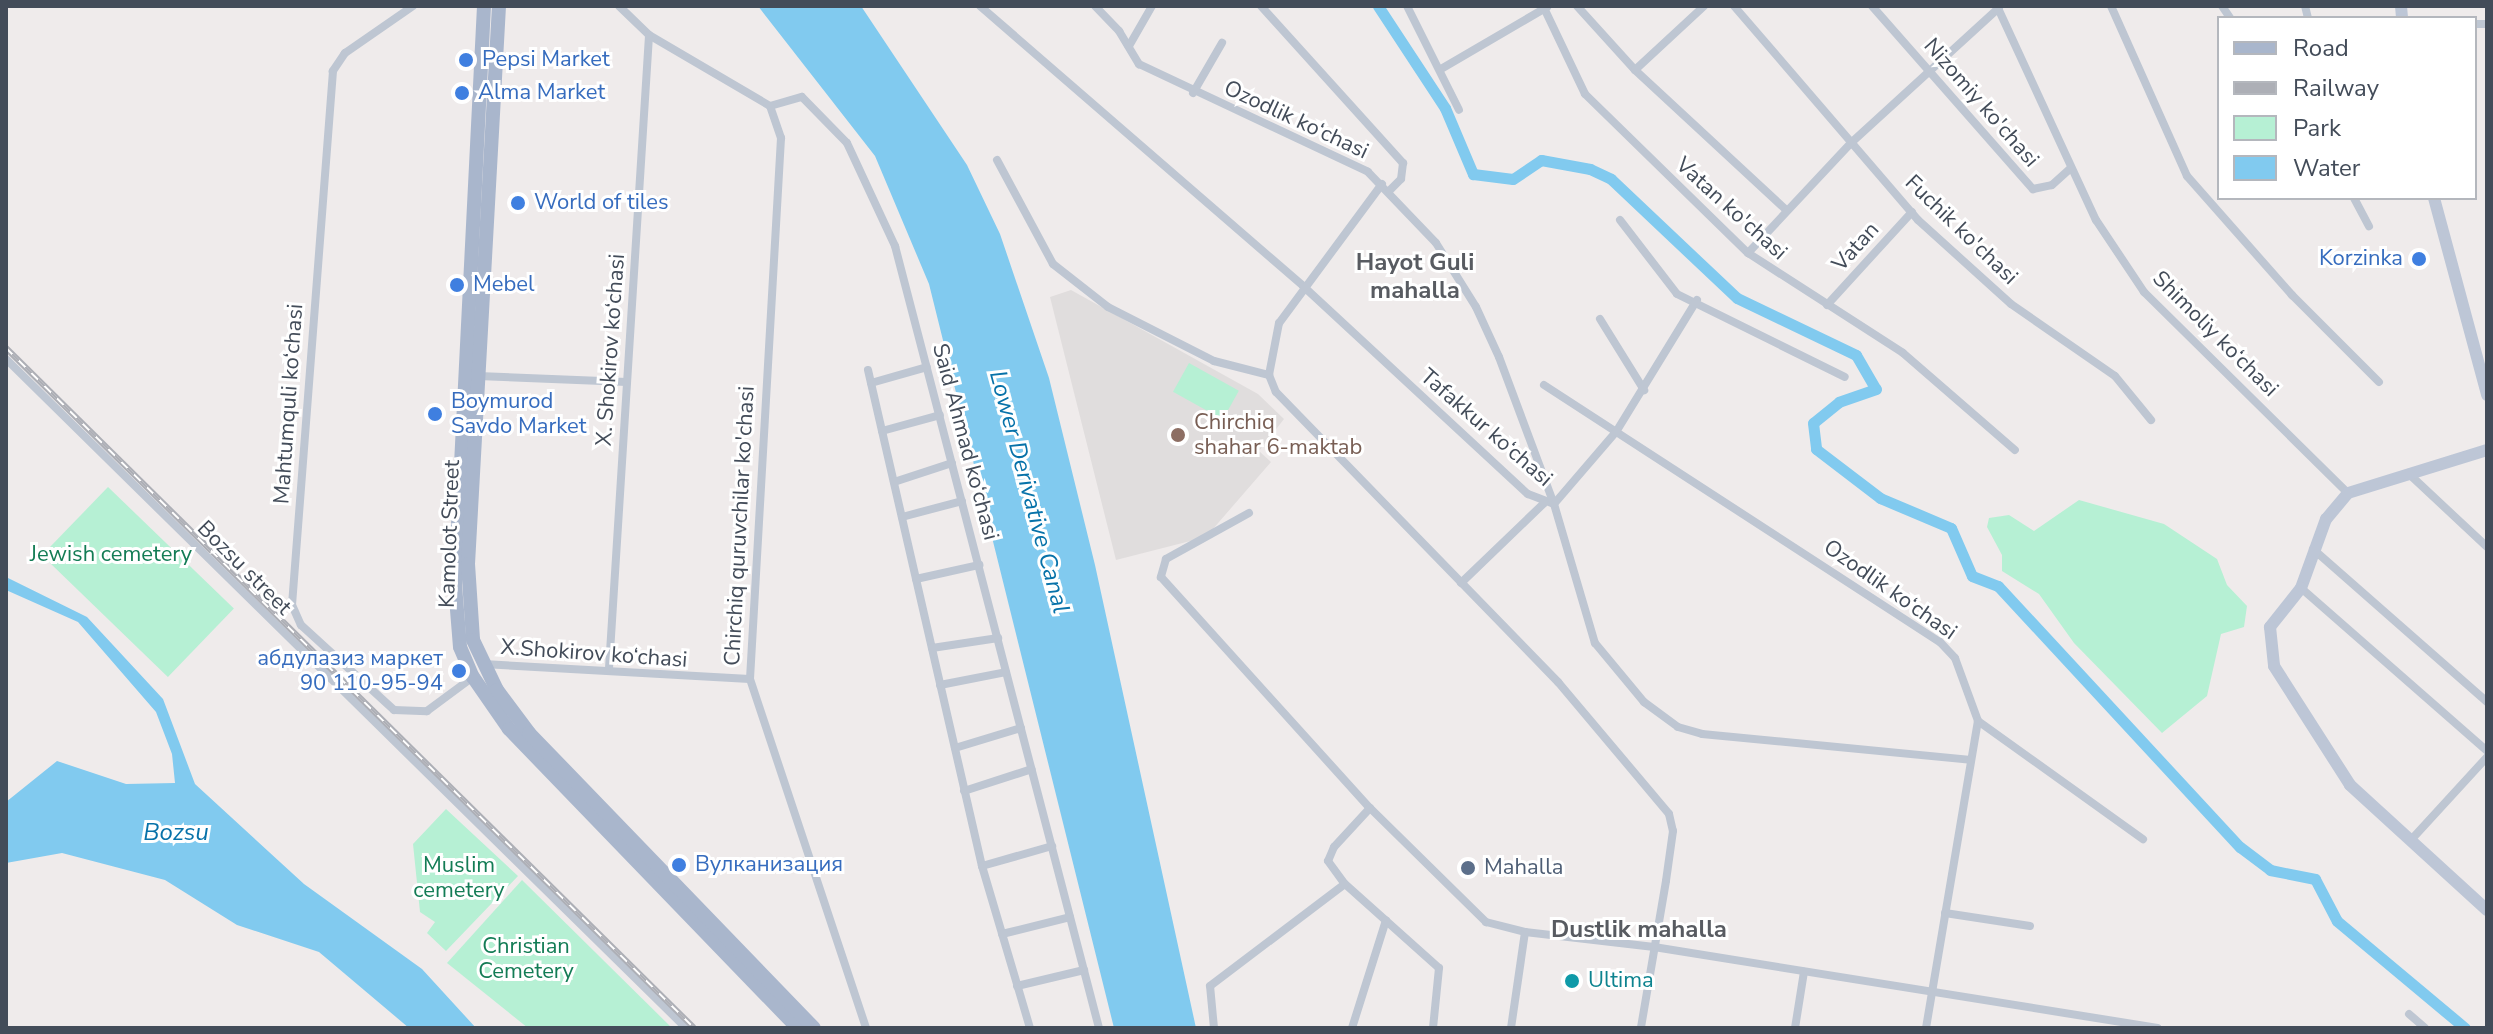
<!DOCTYPE html>
<meta charset="utf-8">
<style>
body{margin:0}
#map{position:relative;width:2493px;height:1034px;overflow:hidden;background:#efebeb;font-family:"Nunito Sans",sans-serif}
div>[style]{position:absolute}
[style*='--x']{left:calc(var(--x)*1px);top:calc(var(--y)*1px);width:calc(var(--w)*1px);rotate:calc(var(--a)*1deg)}
.education>*{inset:0;background:#e0dddd}
.green>*{inset:0;background:#b6f0d4;transform-origin:0 0}
.water>*{inset:0;background:#81caef}
.canal>*{height:11px;margin:-5.5px;padding:0 5.5px;transform-origin:5.5px;border-radius:5.5px;background:#81caef}
.street>*{height:8px;margin:-4px;padding:0 4px;transform-origin:4px;border-radius:4px;background:#bec6d2}
.secondary>*{height:12px;margin:-6px;padding:0 6px;transform-origin:6px;border-radius:6px;background:#bdc6d6}
.primary>*{height:14px;margin:-7px;padding:0 7px;transform-origin:7px;border-radius:7px;background:#a9b6cc}
.rail>*{height:6px;margin-top:-3px;transform-origin:0;background:repeating-linear-gradient(90deg,#fff 0 9px,#adafb6 0 18px);box-sizing:border-box;border-block:2px solid #adafb6}
.dots>*{width:22px;height:22px;translate:-50% -50%;box-sizing:border-box;border:4px solid #fff;border-radius:50%}
span{translate:-50% -50%;white-space:nowrap;text-align:center;line-height:1.15;-webkit-text-stroke:6px #fff;paint-order:stroke}
.shop-label{font-size:22px;color:#366cbe}
.left{translate:0 -50%;text-align:left}
.right{translate:-100% -50%;text-align:right}
.street-label{font-size:22px;color:#434c59}
.education-label{font-size:22px;color:#785e54}
.park-label{font-size:22px;color:#137c55}
.service-label{font-size:22px;color:#4e5e75}
.culture-label{font-size:22px;color:#0d838f}
.neighbourhood-label{font-size:24px;color:#585b61;font-weight:700}
.water-label{font-size:24px;color:#0772a9;font-style:italic}
.frame{position:absolute;inset:0;border:8px solid #434c59;pointer-events:none}
.legend{position:absolute;left:2217px;top:16px;width:260px;height:184px;box-sizing:border-box;background:#fff;border:2px solid #b4b7bd;margin:0;padding:10px 14px;list-style:none;font-size:24px;color:#434c59}
.legend li{display:flex;align-items:center;gap:16px;height:40px}
.legend b{width:40px;border:2px solid #b4b7bd}
</style>
<div id="map">
<div class="education">
<i style="clip-path:polygon(1071px 290px,1258px 394px,1284px 419px,1259px 451px,1271px 462px,1206px 537px,1116px 560px,1050px 297px)"></i>
</div>
<div class="green">
<i style="left:1189px;top:363px;width:57px;height:33px;rotate:29deg"></i>
<i style="left:108px;top:487px;width:175px;height:95px;rotate:44deg"></i>
<i style="clip-path:polygon(2079px 500px,2164px 524px,2217px 559px,2227px 585px,2247px 606px,2244px 627px,2221px 634px,2207px 696px,2162px 733px,2074px 643px,2039px 594px,2002px 571px,2002px 555px,1987px 527px,1989px 518px,2009px 515px,2034px 531px)"></i>
<i style="clip-path:polygon(446px 809px,518px 876px,446px 951px,427px 933px,435px 922px,420px 912px,413px 844px)"></i>
<i style="clip-path:polygon(522px 880px,672px 1028px,528px 1028px,447px 963px)"></i>
</div>
<div class="water">
<i style="clip-path:polygon(758px 6px,861px 6px,967px 165px,1000px 234px,1049px 378px,1095px 565px,1196px 1028px,1114px 1028px,929px 284px,875px 156px)"></i>
<i style="clip-path:polygon(6px 577px,87px 617px,163px 699px,195px 784px,304px 884px,422px 969px,476px 1028px,409px 1028px,319px 952px,237px 925px,165px 880px,62px 853px,6px 863px,6px 802px,57px 761px,126px 784px,175px 783px,172px 754px,156px 712px,78px 622px,6px 590px)"></i>
</div>
<div class="canal">
<i style="--x:1378;--y:6;--w:122;--a:56.7"></i>
<i style="--x:1445;--y:108;--w:72;--a:67"></i>
<i style="--x:1473;--y:174;--w:40;--a:7.1"></i>
<i style="--x:1513;--y:179;--w:34;--a:-34"></i>
<i style="--x:1541;--y:160;--w:50;--a:10.4"></i>
<i style="--x:1590;--y:169;--w:23;--a:25"></i>
<i style="--x:1611;--y:179;--w:173;--a:43.4"></i>
<i style="--x:1737;--y:298;--w:132;--a:25.6"></i>
<i style="--x:1856;--y:355;--w:39;--a:60"></i>
<i style="--x:1876;--y:389;--w:39;--a:161"></i>
<i style="--x:1839;--y:402;--w:33;--a:141"></i>
<i style="--x:1813;--y:423;--w:26;--a:83"></i>
<i style="--x:1816;--y:449;--w:81;--a:37.4"></i>
<i style="--x:1880;--y:498;--w:77;--a:22.9"></i>
<i style="--x:1951;--y:528;--w:52;--a:66.4"></i>
<i style="--x:1972;--y:576;--w:28;--a:21"></i>
<i style="--x:1998;--y:586;--w:356;--a:47.2"></i>
<i style="--x:2240;--y:847;--w:38;--a:37"></i>
<i style="--x:2270;--y:870;--w:46;--a:11.3"></i>
<i style="--x:2315;--y:879;--w:47;--a:62.4"></i>
<i style="--x:2337;--y:921;--w:167;--a:39.9"></i>
</div>
<div class="street">
<i style="--x:413;--y:6;--w:83;--a:145.3"></i>
<i style="--x:345;--y:53;--w:22;--a:124"></i>
<i style="--x:333;--y:71;--w:536;--a:94.39"></i>
<i style="--x:292;--y:605;--w:22;--a:66"></i>
<i style="--x:301;--y:625;--w:126;--a:42.4"></i>
<i style="--x:394;--y:710;--w:33;--a:2"></i>
<i style="--x:427;--y:711;--w:57;--a:-36.5"></i>
<i style="--x:619;--y:6;--w:42;--a:44"></i>
<i style="--x:649;--y:35;--w:140;--a:30.4"></i>
<i style="--x:770;--y:106;--w:33;--a:-16"></i>
<i style="--x:802;--y:97;--w:64;--a:45.6"></i>
<i style="--x:847;--y:143;--w:114;--a:65"></i>
<i style="--x:895;--y:246;--w:808;--a:75.38"></i>
<i style="--x:980;--y:6;--w:427;--a:40.9"></i>
<i style="--x:1303;--y:286;--w:306;--a:42.8"></i>
<i style="--x:1528;--y:494;--w:28;--a:21"></i>
<i style="--x:1095;--y:6;--w:35;--a:46"></i>
<i style="--x:1119;--y:31;--w:39;--a:59"></i>
<i style="--x:1139;--y:64;--w:253;--a:25.2"></i>
<i style="--x:1368;--y:172;--w:98;--a:46.2"></i>
<i style="--x:1436;--y:243;--w:75;--a:58"></i>
<i style="--x:1476;--y:307;--w:55;--a:65.3"></i>
<i style="--x:1499;--y:357;--w:157;--a:69.5"></i>
<i style="--x:1554;--y:504;--w:145;--a:73.6"></i>
<i style="--x:1595;--y:643;--w:77;--a:50.3"></i>
<i style="--x:1644;--y:702;--w:42;--a:36.3"></i>
<i style="--x:1678;--y:727;--w:25;--a:16"></i>
<i style="--x:1702;--y:734;--w:270;--a:5.5"></i>
<i style="--x:1261;--y:6;--w:212;--a:47.9"></i>
<i style="--x:1403;--y:163;--w:16;--a:97"></i>
<i style="--x:1401;--y:179;--w:16;--a:135"></i>
<i style="--x:1407;--y:6;--w:116;--a:63.4"></i>
<i style="--x:1577;--y:6;--w:86;--a:47.8"></i>
<i style="--x:1635;--y:70;--w:207;--a:42.8"></i>
<i style="--x:1734;--y:6;--w:282;--a:49.3"></i>
<i style="--x:1918;--y:220;--w:125;--a:42.1"></i>
<i style="--x:2011;--y:304;--w:126;--a:34.7"></i>
<i style="--x:2115;--y:376;--w:57;--a:50.7"></i>
<i style="--x:1872;--y:6;--w:244;--a:48.7"></i>
<i style="--x:2033;--y:189;--w:19;--a:-12"></i>
<i style="--x:2052;--y:185;--w:25;--a:-42"></i>
<i style="--x:1997;--y:6;--w:236;--a:65.2"></i>
<i style="--x:2096;--y:220;--w:87;--a:56.3"></i>
<i style="--x:2144;--y:292;--w:286;--a:44.6"></i>
<i style="--x:2111;--y:6;--w:186;--a:65.9"></i>
<i style="--x:2187;--y:176;--w:159;--a:48.6"></i>
<i style="--x:2292;--y:295;--w:123;--a:45"></i>
<i style="--x:2222;--y:6;--w:14;--a:56"></i>
<i style="--x:2305;--y:6;--w:12;--a:76"></i>
<i style="--x:1545;--y:10;--w:93;--a:64.5"></i>
<i style="--x:1585;--y:94;--w:228;--a:44.3"></i>
<i style="--x:1748;--y:253;--w:184;--a:32.8"></i>
<i style="--x:1903;--y:353;--w:148;--a:40.9"></i>
<i style="--x:2475;--y:24;--w:12;--a:0"></i>
<i style="--x:1129;--y:46;--w:46;--a:-60.1"></i>
<i style="--x:1441;--y:69;--w:123;--a:-30.3"></i>
<i style="--x:1635;--y:70;--w:94;--a:-42.8"></i>
<i style="--x:1193;--y:93;--w:58;--a:-59.9"></i>
<i style="--x:770;--y:106;--w:34;--a:71"></i>
<i style="--x:781;--y:138;--w:542;--a:93.28"></i>
<i style="--x:750;--y:679;--w:368;--a:71.6"></i>
<i style="--x:997;--y:160;--w:118;--a:61.7"></i>
<i style="--x:1053;--y:264;--w:70;--a:38"></i>
<i style="--x:1108;--y:307;--w:119;--a:27"></i>
<i style="--x:1214;--y:361;--w:57;--a:14.3"></i>
<i style="--x:1382;--y:184;--w:173;--a:126.5"></i>
<i style="--x:1279;--y:323;--w:53;--a:100.9"></i>
<i style="--x:1269;--y:375;--w:18;--a:68"></i>
<i style="--x:1276;--y:392;--w:405;--a:45.8"></i>
<i style="--x:1558;--y:682;--w:172;--a:49.9"></i>
<i style="--x:1669;--y:814;--w:17;--a:77"></i>
<i style="--x:1673;--y:831;--w:50;--a:98"></i>
<i style="--x:1666;--y:881;--w:149;--a:99.7"></i>
<i style="--x:2354;--y:198;--w:32;--a:62"></i>
<i style="--x:1620;--y:220;--w:93;--a:52.4"></i>
<i style="--x:1677;--y:294;--w:187;--a:26.3"></i>
<i style="--x:1748;--y:253;--w:152;--a:-46.9"></i>
<i style="--x:1852;--y:142;--w:199;--a:-42.4"></i>
<i style="--x:1827;--y:305;--w:126;--a:-47.6"></i>
<i style="--x:1600;--y:319;--w:84;--a:58.2"></i>
<i style="--x:6;--y:359;--w:954;--a:44.53"></i>
<i style="--x:868;--y:370;--w:509;--a:77.06"></i>
<i style="--x:982;--y:866;--w:169;--a:73.5"></i>
<i style="--x:478;--y:376;--w:149;--a:2.3"></i>
<i style="--x:871;--y:383;--w:58;--a:-15.9"></i>
<i style="--x:1544;--y:385;--w:472;--a:33"></i>
<i style="--x:1940;--y:642;--w:22;--a:47"></i>
<i style="--x:1955;--y:658;--w:67;--a:69.9"></i>
<i style="--x:1978;--y:721;--w:203;--a:35.6"></i>
<i style="--x:882;--y:431;--w:60;--a:-15.4"></i>
<i style="--x:2408;--y:473;--w:108;--a:43.1"></i>
<i style="--x:894;--y:482;--w:61;--a:-18.1"></i>
<i style="--x:1554;--y:504;--w:95;--a:-49.3"></i>
<i style="--x:1616;--y:432;--w:155;--a:-58.5"></i>
<i style="--x:1249;--y:513;--w:95;--a:151"></i>
<i style="--x:1166;--y:559;--w:19;--a:106"></i>
<i style="--x:1161;--y:577;--w:312;--a:47.9"></i>
<i style="--x:1370;--y:808;--w:163;--a:44.5"></i>
<i style="--x:1486;--y:922;--w:40;--a:14.4"></i>
<i style="--x:1525;--y:932;--w:130;--a:6.6"></i>
<i style="--x:1654;--y:947;--w:510;--a:9.13"></i>
<i style="--x:902;--y:517;--w:62;--a:-14.9"></i>
<i style="--x:2313;--y:549;--w:232;--a:41.3"></i>
<i style="--x:916;--y:579;--w:65;--a:-12.5"></i>
<i style="--x:1461;--y:583;--w:115;--a:-43.9"></i>
<i style="--x:2301;--y:588;--w:247;--a:41.2"></i>
<i style="--x:932;--y:648;--w:67;--a:-8.6"></i>
<i style="--x:483;--y:664;--w:267;--a:3.2"></i>
<i style="--x:609;--y:668;--w:634;--a:-86.38"></i>
<i style="--x:940;--y:685;--w:67;--a:-11.1"></i>
<i style="--x:955;--y:748;--w:69;--a:-16.9"></i>
<i style="--x:964;--y:791;--w:71;--a:-17.9"></i>
<i style="--x:1370;--y:808;--w:53;--a:132.7"></i>
<i style="--x:1334;--y:847;--w:15;--a:113"></i>
<i style="--x:1328;--y:861;--w:29;--a:54"></i>
<i style="--x:1345;--y:884;--w:126;--a:41.8"></i>
<i style="--x:1439;--y:968;--w:60;--a:95.7"></i>
<i style="--x:2411;--y:840;--w:113;--a:-47.5"></i>
<i style="--x:982;--y:866;--w:73;--a:-15.9"></i>
<i style="--x:1945;--y:913;--w:86;--a:8.7"></i>
<i style="--x:1002;--y:934;--w:70;--a:-14"></i>
<i style="--x:1017;--y:986;--w:69;--a:-13.4"></i>
<i style="--x:2409;--y:1014;--w:21;--a:41"></i>
<i style="--x:1214;--y:1028;--w:42;--a:-95.4"></i>
<i style="--x:1210;--y:986;--w:169;--a:-37.1"></i>
<i style="--x:1352;--y:1028;--w:113;--a:-72.5"></i>
<i style="--x:1511;--y:1028;--w:97;--a:-81.7"></i>
<i style="--x:1795;--y:1028;--w:57;--a:-80.9"></i>
<i style="--x:1926;--y:1028;--w:311;--a:-80.4"></i>
</div>
<div class="secondary">
<i style="--x:2401;--y:6;--w:12;--a:85"></i>
<i style="--x:2434;--y:198;--w:204;--a:74.9"></i>
<i style="--x:2487;--y:450;--w:145;--a:162.8"></i>
<i style="--x:2348;--y:493;--w:34;--a:130"></i>
<i style="--x:2326;--y:519;--w:73;--a:109.9"></i>
<i style="--x:2301;--y:588;--w:50;--a:128.5"></i>
<i style="--x:2270;--y:627;--w:39;--a:84"></i>
<i style="--x:2274;--y:666;--w:141;--a:57.4"></i>
<i style="--x:2350;--y:785;--w:185;--a:42.4"></i>
</div>
<div class="primary">
<i style="--x:484;--y:6;--w:580;--a:92.87"></i>
<i style="--x:455;--y:585;--w:62;--a:85.4"></i>
<i style="--x:460;--y:647;--w:33;--a:67"></i>
<i style="--x:473;--y:677;--w:63;--a:55.3"></i>
<i style="--x:509;--y:729;--w:416;--a:46"></i>
<i style="--x:499;--y:6;--w:559;--a:93.18"></i>
<i style="--x:468;--y:564;--w:76;--a:86.2"></i>
<i style="--x:473;--y:640;--w:55;--a:64.4"></i>
<i style="--x:497;--y:690;--w:54;--a:53.3"></i>
<i style="--x:529;--y:733;--w:410;--a:46"></i>
</div>
<div class="rail">
<i style="--x:6;--y:348;--w:967;--a:44.66"></i>
</div>
<div class="dots">
<i style="left:466px;top:60px;background:#3f7fe0"></i>
<i style="left:462px;top:93px;background:#3f7fe0"></i>
<i style="left:518px;top:203px;background:#3f7fe0"></i>
<i style="left:2419px;top:259px;background:#3f7fe0"></i>
<i style="left:457px;top:285px;background:#3f7fe0"></i>
<i style="left:435px;top:414px;background:#3f7fe0"></i>
<i style="left:1178px;top:435px;background:#8d6e63"></i>
<i style="left:459px;top:671px;background:#3f7fe0"></i>
<i style="left:679px;top:865px;background:#3f7fe0"></i>
<i style="left:1468px;top:868px;background:#5c6f8a"></i>
<i style="left:1572px;top:981px;background:#0f9aa8"></i>
</div>
<div class="shop-label">
<span class="left" style="left:482px;top:60px">Pepsi Market</span>
<span class="left" style="left:478px;top:93px">Alma Market</span>
<span class="left" style="left:534px;top:203px">World of tiles</span>
<span class="right" style="left:2403px;top:259px">Korzinka</span>
<span class="left" style="left:473px;top:285px">Mebel</span>
<span class="left" style="left:451px;top:414px">Boymurod<br>Savdo Market</span>
<span class="right" style="left:443px;top:671px">абдулазиз маркет<br>90 110-95-94</span>
<span class="left" style="left:695px;top:865px">Вулканизация</span>
</div>
<div class="street-label">
<span style="left:1981px;top:103px;rotate:49deg">Nizomiy ko'chasi</span>
<span style="left:1296px;top:120px;rotate:25deg">Ozodlik ko‘chasi</span>
<span style="left:1731px;top:209px;rotate:42deg">Vatan ko'chasi</span>
<span style="left:1961px;top:230px;rotate:44deg">Fuchik ko'chasi</span>
<span style="left:1856px;top:247px;rotate:-48deg">Vatan</span>
<span style="left:2215px;top:334px;rotate:45deg">Shimoliy ko‘chasi</span>
<span style="left:611px;top:350px;rotate:-86deg">X. Shokirov ko‘chasi</span>
<span style="left:289px;top:404px;rotate:-86deg">Mahtumquli ko‘chasi</span>
<span style="left:1486px;top:428px;rotate:41deg">Tafakkur ko‘chasi</span>
<span style="left:965px;top:442px;rotate:75deg">Said Ahmad ko‘chasi</span>
<span style="left:740px;top:526px;rotate:-87deg">Chirchiq quruvchilar ko'chasi</span>
<span style="left:450px;top:534px;rotate:-88deg">Kamolot Street</span>
<span style="left:244px;top:568px;rotate:45deg">Bozsu street</span>
<span style="left:1890px;top:590px;rotate:35deg">Ozodlik ko‘chasi</span>
<span style="left:594px;top:654px;rotate:4deg">X.Shokirov ko‘chasi</span>
</div>
<div class="education-label">
<span class="left" style="left:1194px;top:435px">Chirchiq<br>shahar 6-maktab</span>
</div>
<div class="park-label">
<span style="left:111px;top:555px">Jewish cemetery</span>
<span style="left:459px;top:878px">Muslim<br>cemetery</span>
<span style="left:526px;top:959px">Christian<br>Cemetery</span>
</div>
<div class="service-label">
<span class="left" style="left:1484px;top:868px">Mahalla</span>
</div>
<div class="culture-label">
<span class="left" style="left:1588px;top:981px">Ultima</span>
</div>
<div class="neighbourhood-label">
<span style="left:1415px;top:277px">Hayot Guli<br>mahalla</span>
<span style="left:1639px;top:930px">Dustlik mahalla</span>
</div>
<div class="water-label">
<span style="left:1029px;top:492px;rotate:75deg">Lower Derivative Canal</span>
<span style="left:176px;top:833px">Bozsu</span>
</div>
<div class="frame"></div>
<ul class="legend">
<li><b style="height:10px;background:#a9b6cc"></b>Road</li>
<li><b style="height:10px;background:#adafb6"></b>Railway</li>
<li><b style="height:22px;background:#b6f0d4"></b>Park</li>
<li><b style="height:22px;background:#81caef"></b>Water</li>
</ul>
</div>
